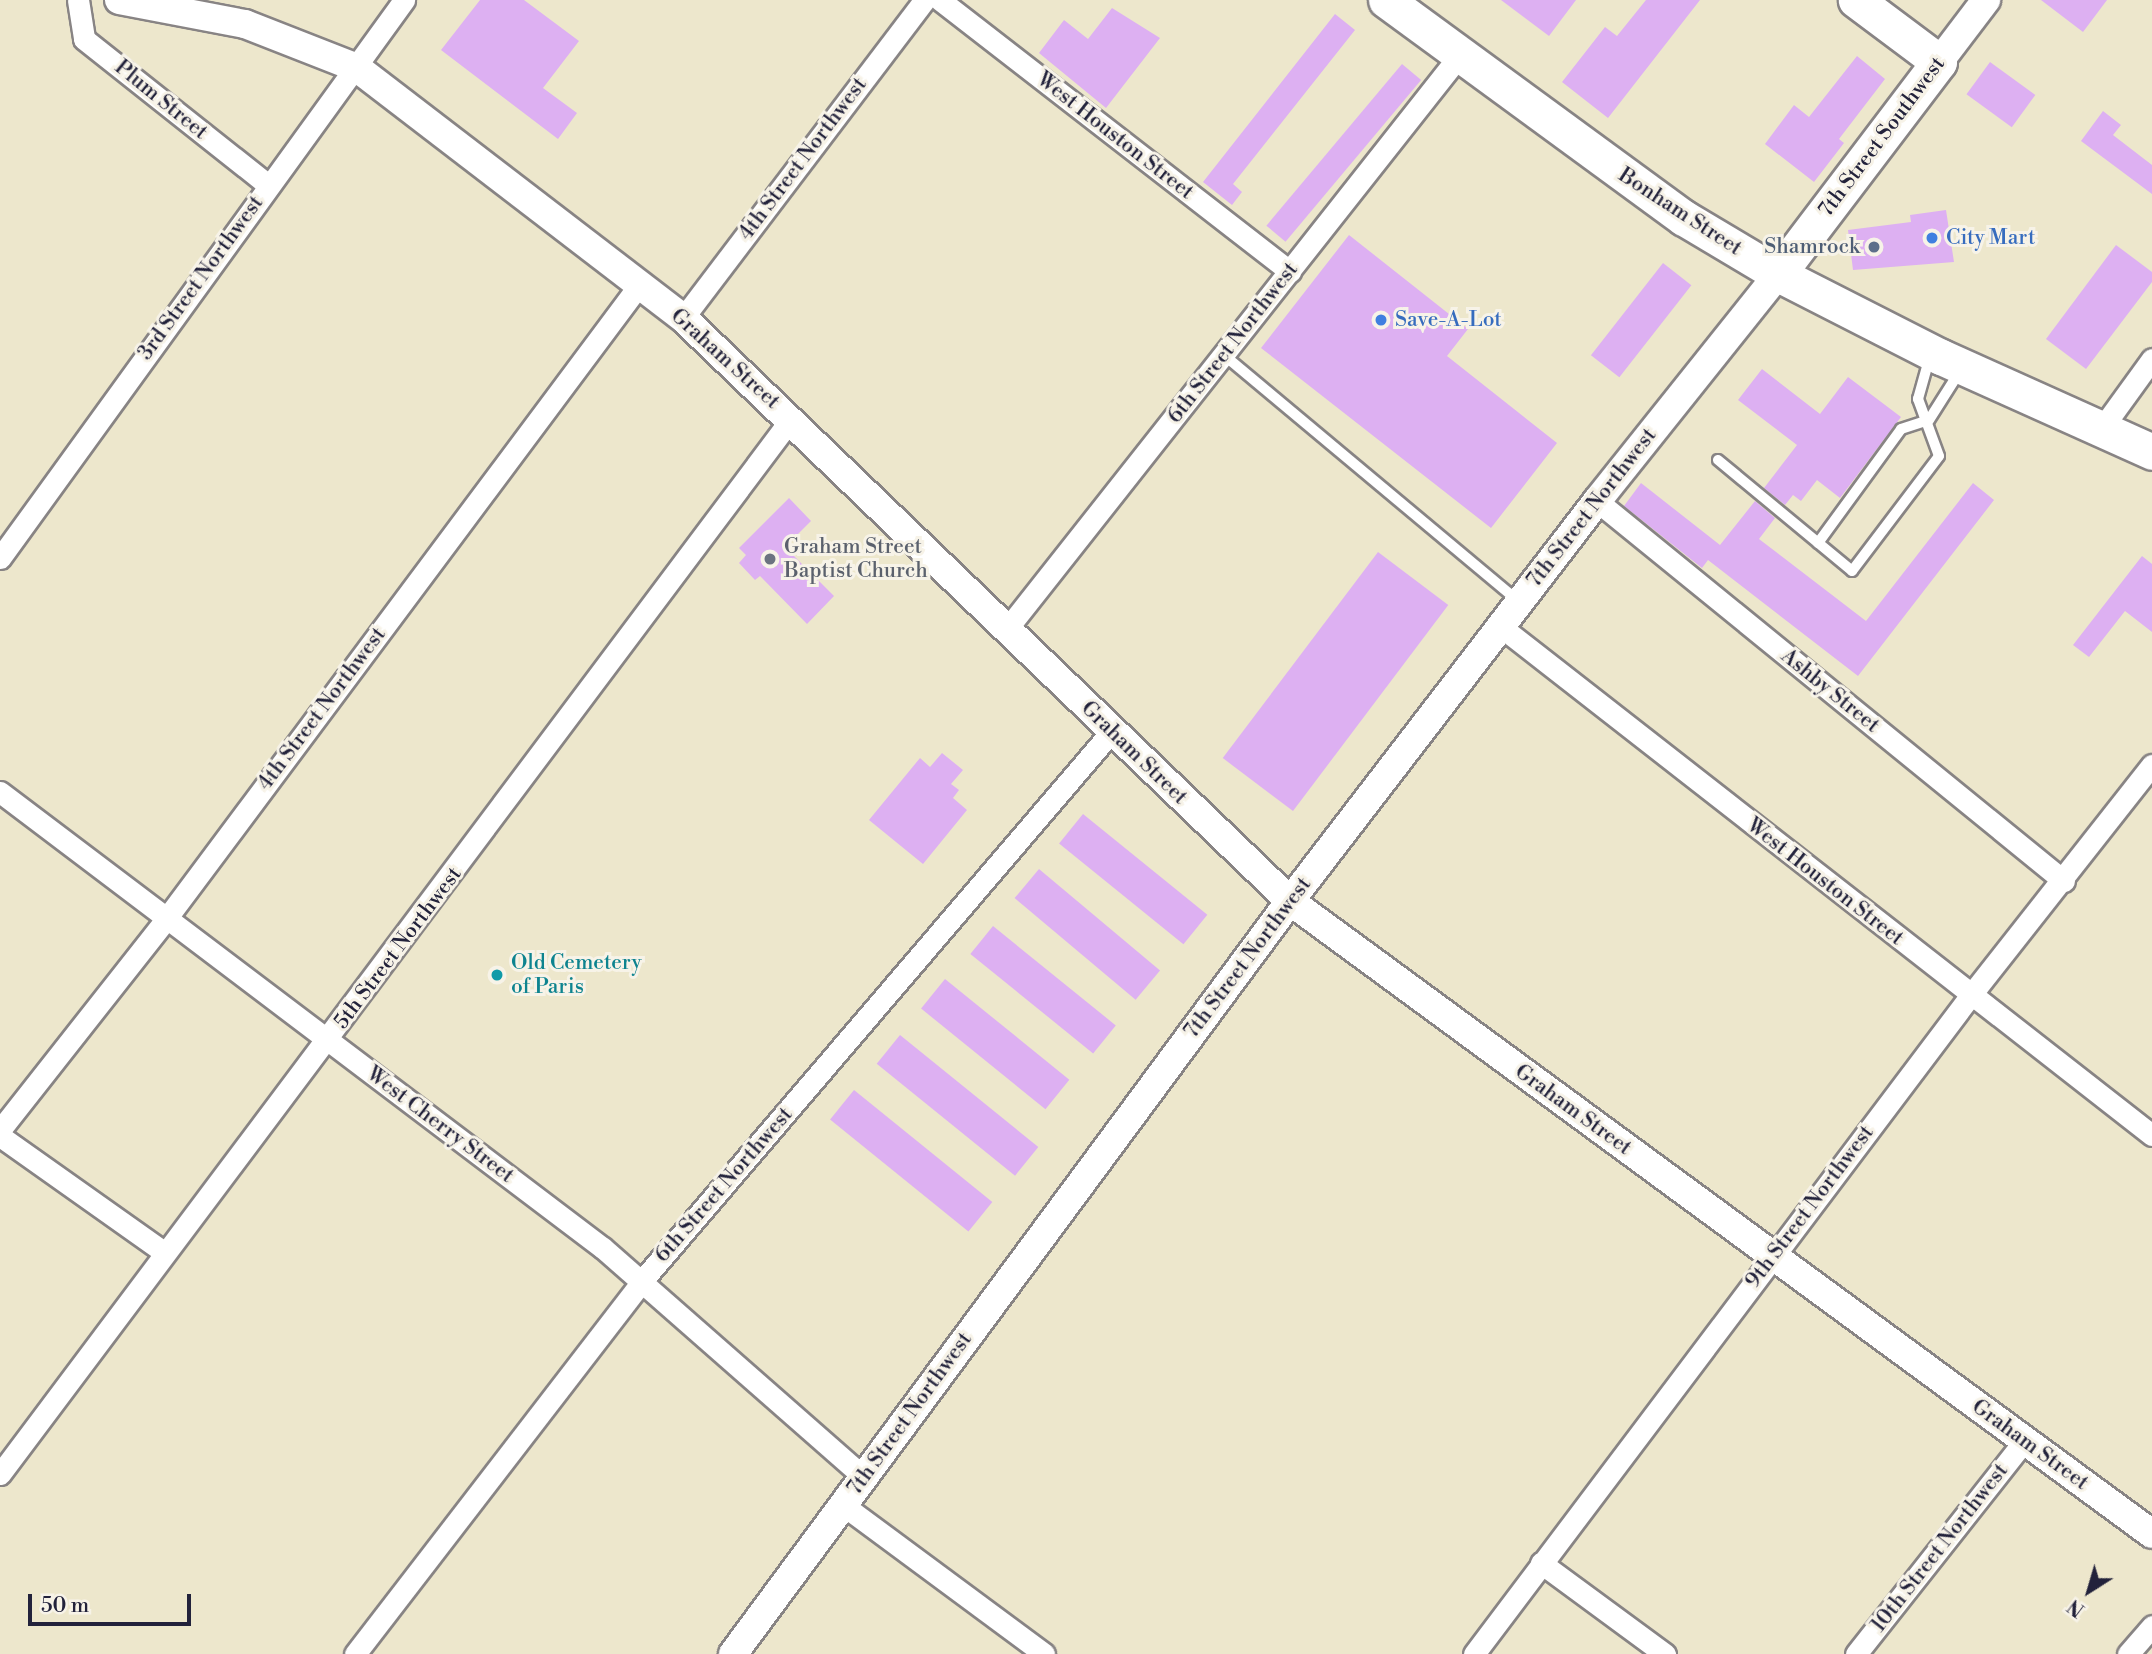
<!DOCTYPE html>
<style>
body{margin:0}
#map{position:relative;width:2152px;height:1654px;overflow:hidden;background:#ede7cc;font-family:"Libre Bodoni",serif}
div>[style]{position:absolute}
[style*='--x']{left:calc(var(--x)*1px);top:calc(var(--y)*1px);width:calc(var(--w)*1px);rotate:calc(var(--a)*1deg)}
.building>*{inset:0;background:#ddb0f2;transform-origin:0 0}
.roads{filter:drop-shadow(2px 0 #888484) drop-shadow(-2px 0 #888484) drop-shadow(0 2px #888484) drop-shadow(0 -2px #888484)}
.service>*{height:10px;margin:-5px;padding:0 5px;transform-origin:5px;border-radius:5px;background:#fff}
.minor>*{height:21px;margin:-10.5px;padding:0 10.5px;transform-origin:10.5px;border-radius:10.5px;background:#fff}
.tertiary>*{height:28px;margin:-14px;padding:0 14px;transform-origin:14px;border-radius:14px;background:#fff}
.primary>*{height:35px;margin:-17.5px;padding:0 17.5px;transform-origin:17.5px;border-radius:17.5px;background:#fff}
.dots>*{width:19px;height:19px;translate:-50% -50%;box-sizing:border-box;border:4px solid #f7f3e8;border-radius:50%}
span{translate:-50% -50%;white-space:nowrap;text-align:center;line-height:1.15;-webkit-text-stroke:6px #f7f3e8;paint-order:stroke}
.street-label{font-size:21px;color:#22223b}
.shop-label{font-size:21px;color:#366cbe}
.left{translate:0 -50%;text-align:left}
.service-label{font-size:21px;color:#4e5e75}
.right{translate:-100% -50%;text-align:right}
.worship-label{font-size:21px;color:#5b616d}
.culture-label{font-size:21px;color:#0d838f}
.north{position:absolute;left:2054px;top:1556px;width:70px;height:70px;-webkit-text-stroke:5px #f7f3e8;paint-order:stroke;rotate:217deg;font-size:19px;font-weight:700;line-height:28px;text-align:center;color:#22223b}
.north::after{content:'';display:block;margin:auto;width:24px;height:32px;background:#22223b;clip-path:polygon(50% 0,100% 100%,50% 72%,0 100%)}
.scale{position:absolute;left:28px;top:1594px;width:163px;height:32px;box-sizing:border-box;border:4px solid #22223b;border-top:0;padding-left:9px;font-size:21px;line-height:24px;white-space:nowrap;color:#22223b;-webkit-text-stroke:5px #f7f3e8;paint-order:stroke}
</style>
<div id="map">
<div class="building">
<i style="clip-path:polygon(480px 0,524px 0,579px 41px,543px 88px,577px 113px,558px 139px,441px 50px)"></i>
<i style="clip-path:polygon(1501px 0,1576px 0,1549px 36px)"></i>
<i style="clip-path:polygon(1646px 0,1700px 0,1608px 118px,1562px 82px,1605px 27px,1617px 36px)"></i>
<i style="clip-path:polygon(2041px 0,2107px 0,2083px 32px)"></i>
<i style="clip-path:polygon(1112px 8px,1160px 38px,1106px 108px,1039px 53px,1064px 20px,1088px 39px)"></i>
<i style="clip-path:polygon(1335px 14px,1355px 30px,1233px 184px,1242px 192px,1232px 205px,1203px 182px)"></i>
<i style="clip-path:polygon(1857px 56px,1885px 79px,1839px 139px,1844px 143px,1814px 182px,1765px 144px,1794px 105px,1809px 117px)"></i>
<i style="left:1990px;top:62px;width:56px;height:40px;rotate:36deg"></i>
<i style="left:1402px;top:64px;width:25px;height:211px;rotate:40deg"></i>
<i style="clip-path:polygon(2103px 111px,2121px 125px,2113px 135px,2152px 165px,2152px 194px,2081px 141px)"></i>
<i style="clip-path:polygon(1946px 210px,1954px 262px,1853px 270px,1848px 230px,1911px 222px,1910px 215px)"></i>
<i style="clip-path:polygon(1349px 235px,1468px 329px,1447px 356px,1557px 443px,1491px 528px,1261px 348px)"></i>
<i style="clip-path:polygon(2116px 245px,2152px 272px,2152px 282px,2086px 369px,2046px 339px)"></i>
<i style="left:1663px;top:263px;width:36px;height:117px;rotate:38deg"></i>
<i style="clip-path:polygon(1762px 369px,1820px 414px,1848px 377px,1901px 417px,1840px 498px,1817px 480px,1801px 501px,1793px 495px,1785px 505px,1764px 488px,1797px 445px,1738px 400px)"></i>
<i style="clip-path:polygon(1641px 483px,1720px 545px,1755px 501px,1775px 518px,1759px 539px,1866px 621px,1973px 483px,1994px 500px,1858px 676px,1708px 560px,1702px 568px,1624px 506px)"></i>
<i style="clip-path:polygon(789px 498px,811px 521px,788px 544px,791px 553px,834px 596px,807px 624px,760px 576px,755px 580px,739px 563px,746px 555px,739px 548px)"></i>
<i style="left:1378px;top:552px;width:88px;height:258px;rotate:37deg"></i>
<i style="clip-path:polygon(2142px 556px,2152px 564px,2152px 632px,2125px 611px,2089px 657px,2073px 645px)"></i>
<i style="clip-path:polygon(942px 753px,963px 770px,951px 784px,959px 790px,953px 798px,967px 810px,923px 864px,869px 820px,920px 758px,930px 767px)"></i>
<i style="left:1083px;top:814px;width:160px;height:38px;rotate:39deg"></i>
<i style="left:1039px;top:869px;width:158px;height:38px;rotate:40deg"></i>
<i style="left:993px;top:926px;width:158px;height:36px;rotate:39deg"></i>
<i style="left:945px;top:979px;width:160px;height:38px;rotate:39deg"></i>
<i style="left:900px;top:1035px;width:178px;height:37px;rotate:39deg"></i>
<i style="left:854px;top:1090px;width:178px;height:38px;rotate:39deg"></i>
</div>
<div class="roads">
<div class="service">
<i style="--x:1224;--y:355;--w:385;--a:39.9"></i>
<i style="--x:1718;--y:460;--w:174;--a:39.6"></i>
<i style="--x:1852;--y:571;--w:144;--a:-52.9"></i>
<i style="--x:1939;--y:456;--w:61;--a:-110.2"></i>
<i style="--x:1918;--y:399;--w:45;--a:-74.4"></i>
<i style="--x:1818;--y:543;--w:141;--a:-53.9"></i>
<i style="--x:1901;--y:429;--w:29;--a:-18"></i>
<i style="--x:1929;--y:420;--w:58;--a:-57.7"></i>
</div>
<div class="minor">
<i style="--x:78;--y:0;--w:39;--a:81"></i>
<i style="--x:84;--y:39;--w:235;--a:38.4"></i>
<i style="--x:940;--y:0;--w:443;--a:37.8"></i>
<i style="--x:683;--y:318;--w:399;--a:-52.8"></i>
<i style="--x:2102;--y:428;--w:85;--a:-54.1"></i>
<i style="--x:1597;--y:501;--w:602;--a:39.14"></i>
<i style="--x:0;--y:558;--w:689;--a:-54.09"></i>
<i style="--x:1500;--y:626;--w:827;--a:37.98"></i>
<i style="--x:1006;--y:630;--w:731;--a:-51.72"></i>
<i style="--x:0;--y:792;--w:756;--a:37.1"></i>
<i style="--x:603;--y:1248;--w:347;--a:41.3"></i>
<i style="--x:0;--y:1130;--w:268;--a:-51.8"></i>
<i style="--x:166;--y:919;--w:791;--a:-53.27"></i>
<i style="--x:0;--y:1136;--w:202;--a:35.3"></i>
<i style="--x:0;--y:1474;--w:1319;--a:-53.14"></i>
<i style="--x:843;--y:1505;--w:250;--a:36.5"></i>
<i style="--x:1541;--y:1563;--w:154;--a:36.3"></i>
<i style="--x:355;--y:1654;--w:469;--a:-52.4"></i>
<i style="--x:641;--y:1282;--w:723;--a:-49.48"></i>
<i style="--x:1474;--y:1654;--w:824;--a:-52.99"></i>
<i style="--x:1970;--y:996;--w:294;--a:-51.8"></i>
<i style="--x:1856;--y:1654;--w:271;--a:-51.7"></i>
<i style="--x:2128;--y:1654;--w:37;--a:-49"></i>
</div>
<div class="tertiary">
<i style="--x:119;--y:0;--w:128;--a:10.8"></i>
<i style="--x:245;--y:24;--w:120;--a:21.4"></i>
<i style="--x:357;--y:68;--w:411;--a:37.5"></i>
<i style="--x:683;--y:318;--w:842;--a:43.84"></i>
<i style="--x:1290;--y:901;--w:1069;--a:36.29"></i>
<i style="--x:1939;--y:62;--w:78;--a:-52.8"></i>
<i style="--x:733;--y:1654;--w:937;--a:-53.51"></i>
<i style="--x:1290;--y:901;--w:504;--a:-52.49"></i>
<i style="--x:1597;--y:501;--w:290;--a:-51.4"></i>
</div>
<div class="primary">
<i style="--x:1386;--y:0;--w:369;--a:36.2"></i>
<i style="--x:1684;--y:218;--w:109;--a:30.8"></i>
<i style="--x:1778;--y:274;--w:183;--a:27"></i>
<i style="--x:1941;--y:357;--w:231;--a:24.2"></i>
<i style="--x:1778;--y:274;--w:266;--a:-52.8"></i>
<i style="--x:1939;--y:62;--w:104;--a:-143.2"></i>
</div>
</div>
<div class="dots">
<i style="left:1932px;top:238px;background:#3f7fe0"></i>
<i style="left:1874px;top:247px;background:#5c6f8a"></i>
<i style="left:1381px;top:320px;background:#3f7fe0"></i>
<i style="left:770px;top:559px;background:#6b7280"></i>
<i style="left:497px;top:975px;background:#0f9aa8"></i>
</div>
<div class="street-label">
<span style="left:161px;top:100px;rotate:39deg">Plum Street</span>
<span style="left:1115px;top:136px;rotate:38deg">West Houston Street</span>
<span style="left:1882px;top:137px;rotate:-53deg">7th Street Southwest</span>
<span style="left:803px;top:159px;rotate:-53deg">4th Street Northwest</span>
<span style="left:1680px;top:212px;rotate:33deg">Bonham Street</span>
<span style="left:201px;top:278px;rotate:-54deg">3rd Street Northwest</span>
<span style="left:1233px;top:343px;rotate:-52deg">6th Street Northwest</span>
<span style="left:725px;top:359px;rotate:42deg">Graham Street</span>
<span style="left:1592px;top:508px;rotate:-52deg">7th Street Northwest</span>
<span style="left:1830px;top:691px;rotate:39deg">Ashby Street</span>
<span style="left:322px;top:709px;rotate:-53deg">4th Street Northwest</span>
<span style="left:1134px;top:753px;rotate:44deg">Graham Street</span>
<span style="left:1825px;top:882px;rotate:38deg">West Houston Street</span>
<span style="left:398px;top:948px;rotate:-53deg">5th Street Northwest</span>
<span style="left:1248px;top:958px;rotate:-53deg">7th Street Northwest</span>
<span style="left:1573px;top:1110px;rotate:36deg">Graham Street</span>
<span style="left:440px;top:1125px;rotate:37deg">West Cherry Street</span>
<span style="left:724px;top:1185px;rotate:-49deg">6th Street Northwest</span>
<span style="left:1810px;top:1207px;rotate:-53deg">9th Street Northwest</span>
<span style="left:910px;top:1414px;rotate:-54deg">7th Street Northwest</span>
<span style="left:2030px;top:1445px;rotate:36deg">Graham Street</span>
<span style="left:1940px;top:1548px;rotate:-52deg">10th Street Northwest</span>
</div>
<div class="shop-label">
<span class="left" style="left:1946px;top:238px">City Mart</span>
<span class="left" style="left:1395px;top:320px">Save-A-Lot</span>
</div>
<div class="service-label">
<span class="right" style="left:1860px;top:247px">Shamrock</span>
</div>
<div class="worship-label">
<span class="left" style="left:784px;top:559px">Graham Street<br>Baptist Church</span>
</div>
<div class="culture-label">
<span class="left" style="left:511px;top:975px">Old Cemetery<br>of Paris</span>
</div>
<div class="north">N</div>
<div class="scale">50 m</div>
</div>
